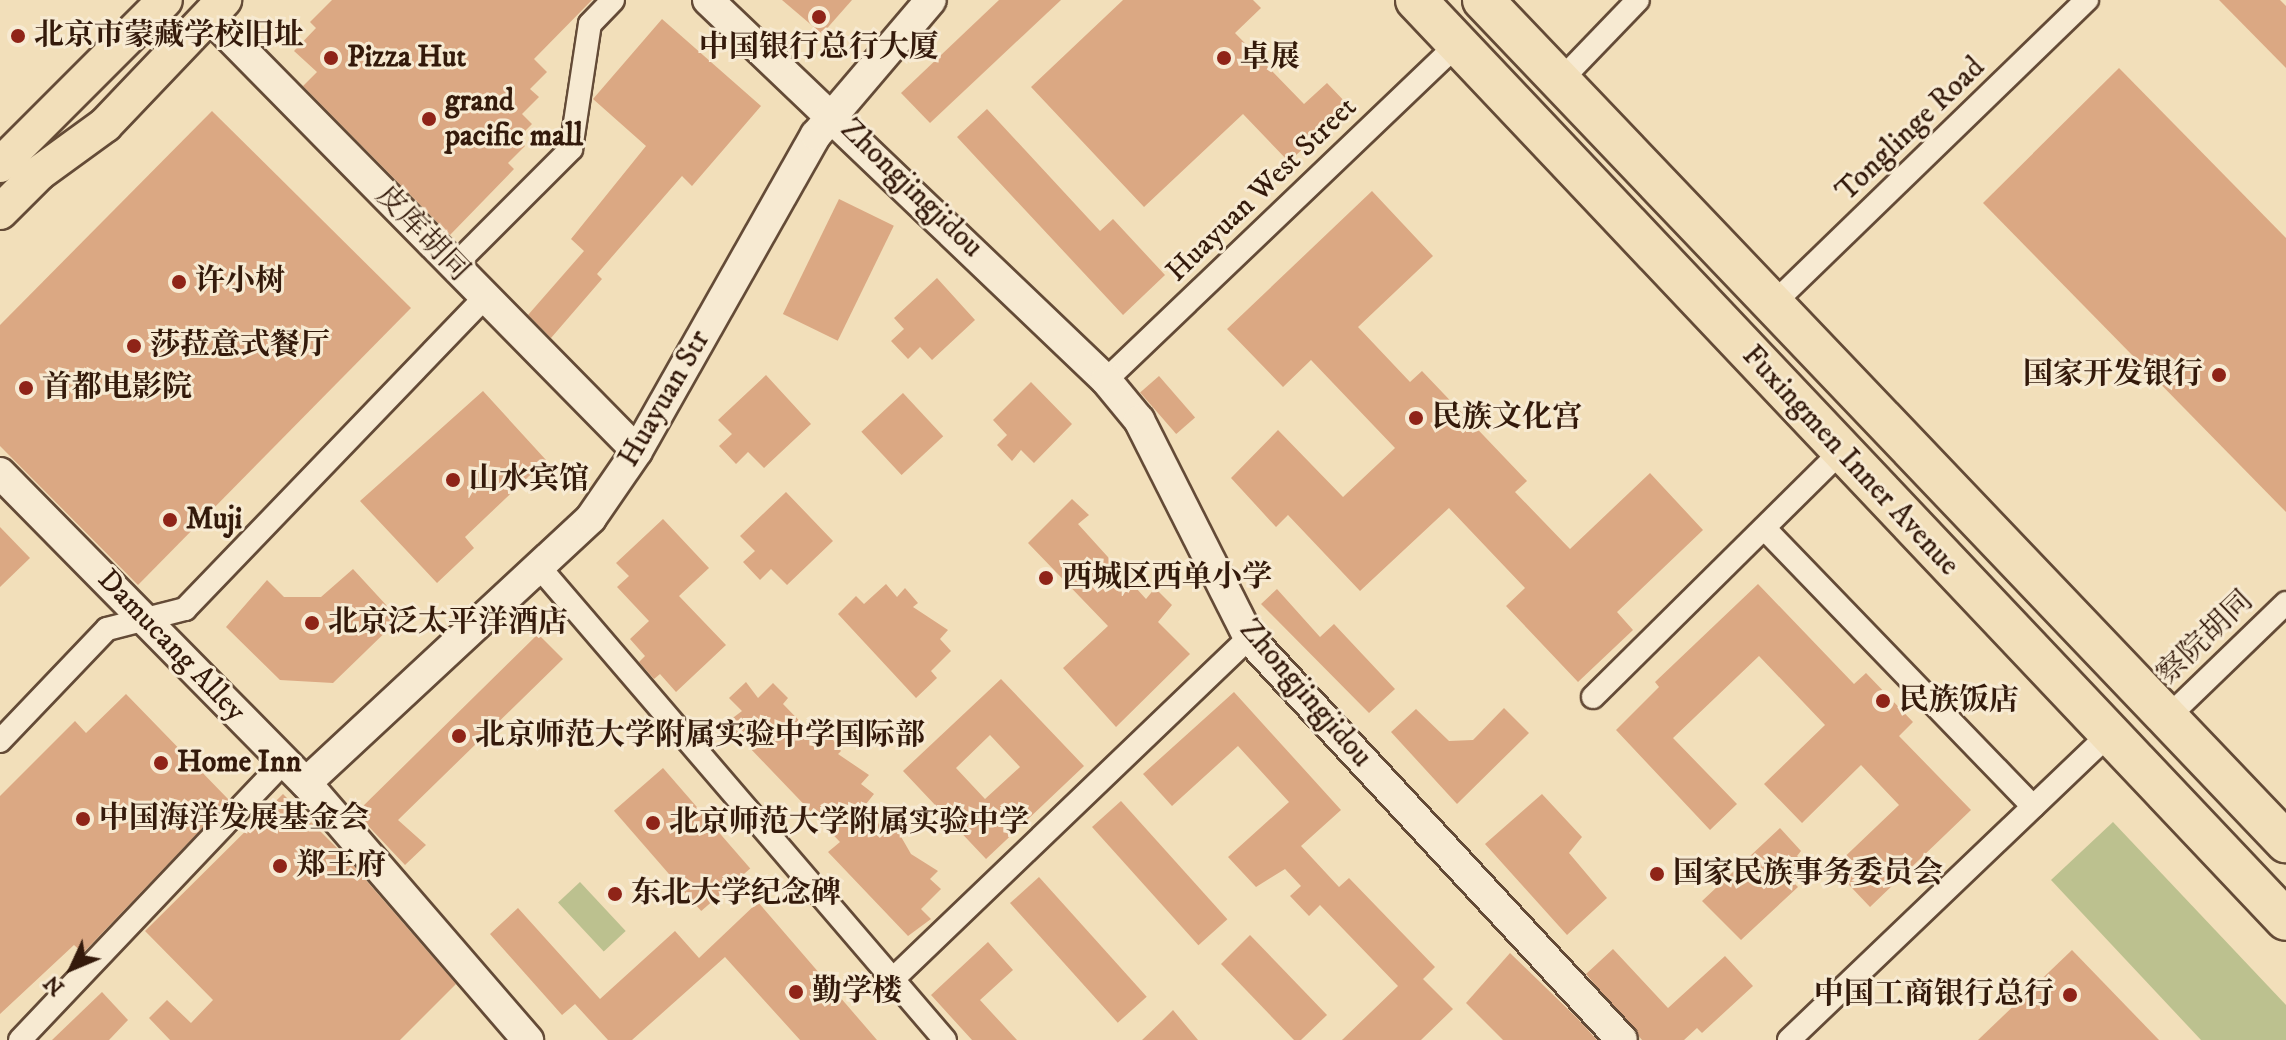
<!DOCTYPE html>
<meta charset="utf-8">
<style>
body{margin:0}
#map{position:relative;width:2286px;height:1040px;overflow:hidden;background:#f2dfba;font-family:"IM FELL DW Pica","Noto Serif SC",serif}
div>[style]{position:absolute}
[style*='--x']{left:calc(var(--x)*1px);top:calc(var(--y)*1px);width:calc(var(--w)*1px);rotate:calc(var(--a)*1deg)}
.green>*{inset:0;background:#bcc18f;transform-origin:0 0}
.building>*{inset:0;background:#dba883;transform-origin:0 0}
.roads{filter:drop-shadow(2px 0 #644b37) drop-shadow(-2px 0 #644b37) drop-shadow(0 2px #644b37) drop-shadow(0 -2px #644b37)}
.street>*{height:22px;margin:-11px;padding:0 11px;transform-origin:11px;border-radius:11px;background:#f7ead2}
.secondary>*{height:30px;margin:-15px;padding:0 15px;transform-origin:15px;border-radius:15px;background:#f7ead2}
.primary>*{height:34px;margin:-17px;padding:0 17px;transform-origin:17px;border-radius:17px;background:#f2dfba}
.highway>*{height:40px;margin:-20px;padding:0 20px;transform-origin:20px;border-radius:20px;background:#f2dfba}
.dots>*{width:22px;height:22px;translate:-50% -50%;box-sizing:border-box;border:4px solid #f7ead2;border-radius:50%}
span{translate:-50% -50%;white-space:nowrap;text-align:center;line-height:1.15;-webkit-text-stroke:6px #f7ead2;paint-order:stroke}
.poi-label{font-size:30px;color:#341a0b;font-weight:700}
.left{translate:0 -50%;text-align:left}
.right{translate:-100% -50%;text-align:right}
.street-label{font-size:30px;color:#341a0b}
.north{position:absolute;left:32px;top:928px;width:80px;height:80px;-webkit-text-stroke:6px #f7ead2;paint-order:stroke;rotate:226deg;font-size:22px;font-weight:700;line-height:32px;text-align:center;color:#341a0b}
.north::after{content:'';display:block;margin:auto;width:28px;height:36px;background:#341a0b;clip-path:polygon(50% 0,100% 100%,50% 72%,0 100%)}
</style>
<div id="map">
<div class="green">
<i style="clip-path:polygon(2113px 822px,2286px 1005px,2286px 1040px,2201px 1040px,2051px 880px)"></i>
<i style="left:580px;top:882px;width:67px;height:30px;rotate:47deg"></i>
</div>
<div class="building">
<i style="clip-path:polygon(332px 0,592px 0,534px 59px,547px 72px,530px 89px,539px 97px,522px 114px,532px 124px,517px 139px,525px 146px,508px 163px,514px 169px,450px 235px,303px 86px,317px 72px,294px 51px,316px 28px,310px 22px)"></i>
<i style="clip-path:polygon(782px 0,852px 0,822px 34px)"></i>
<i style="clip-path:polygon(999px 0,1061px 0,930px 123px,901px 93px)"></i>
<i style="clip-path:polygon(1123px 0,1253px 0,1261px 8px,1235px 33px,1304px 104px,1327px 83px,1348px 105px,1289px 162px,1243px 114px,1144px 207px,1031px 87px)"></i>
<i style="clip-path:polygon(2219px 0,2280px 0,2286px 6px,2286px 68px)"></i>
<i style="clip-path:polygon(662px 19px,761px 106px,692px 186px,682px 176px,597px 274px,602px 279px,551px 338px,528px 315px,584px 251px,571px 239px,646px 146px,593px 99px)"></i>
<i style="clip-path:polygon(2119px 68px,2286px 238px,2286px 512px,1983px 203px)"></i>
<i style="clip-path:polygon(987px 109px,1100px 231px,1113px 219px,1165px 275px,1123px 315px,957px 137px)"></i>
<i style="clip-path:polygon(212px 111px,411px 308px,138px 585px,0 446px,0 325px)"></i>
<i style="clip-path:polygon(1372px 191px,1433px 256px,1358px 327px,1410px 382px,1422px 371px,1527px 481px,1515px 492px,1570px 549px,1650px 473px,1703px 530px,1617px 612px,1633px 630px,1578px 682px,1506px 606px,1525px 588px,1449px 508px,1360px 591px,1288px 515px,1276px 527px,1231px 478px,1278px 430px,1343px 497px,1395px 448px,1311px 360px,1283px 387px,1227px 329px)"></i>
<i style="left:839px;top:199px;width:61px;height:128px;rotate:26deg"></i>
<i style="clip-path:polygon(937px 278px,975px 320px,932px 360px,920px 347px,908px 359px,891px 341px,904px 329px,894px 318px)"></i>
<i style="clip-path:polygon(766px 375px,811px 424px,764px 468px,748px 452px,736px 464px,719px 446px,732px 434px,718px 420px)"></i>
<i style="left:1159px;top:376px;width:55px;height:25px;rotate:49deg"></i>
<i style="clip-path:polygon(1031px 382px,1072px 424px,1034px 463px,1021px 450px,1012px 461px,997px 445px,1007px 435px,993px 420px)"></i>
<i style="clip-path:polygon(483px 391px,546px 460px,465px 537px,474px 548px,437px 583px,360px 501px)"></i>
<i style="left:903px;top:393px;width:59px;height:57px;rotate:47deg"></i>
<i style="clip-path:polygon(786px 492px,833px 541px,787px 585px,771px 569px,760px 580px,743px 562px,755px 551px,740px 536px)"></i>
<i style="clip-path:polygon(1072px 499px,1089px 515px,1078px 524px,1146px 599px,1155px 588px,1172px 605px,1158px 622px,1190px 654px,1116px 727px,1063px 668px,1108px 626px,1028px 543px)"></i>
<i style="clip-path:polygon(663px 519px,709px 568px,679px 596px,726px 645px,676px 692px,660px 674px,654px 679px,639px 662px,645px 656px,630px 639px,649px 621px,617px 587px,629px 576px,616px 563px)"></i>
<i style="clip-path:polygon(0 527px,30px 558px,0 587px)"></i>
<i style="clip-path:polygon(353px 569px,399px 619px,333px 683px,280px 680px,226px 627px,267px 580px,284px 597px,321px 597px)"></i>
<i style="clip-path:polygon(886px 584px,897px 597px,905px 588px,918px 603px,913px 607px,948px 630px,940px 639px,951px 651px,931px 671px,937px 678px,916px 698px,838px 614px,856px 596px,864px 604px)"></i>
<i style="clip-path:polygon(1758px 584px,1854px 684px,1866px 673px,1913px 722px,1899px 736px,1971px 810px,1870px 907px,1833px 868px,1899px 805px,1861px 765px,1802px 823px,1764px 784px,1825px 725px,1759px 656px,1673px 738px,1737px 804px,1710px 830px,1616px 730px,1659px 687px,1655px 682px)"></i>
<i style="clip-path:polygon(1277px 589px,1320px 637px,1334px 624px,1395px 689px,1369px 713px,1261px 604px)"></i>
<i style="clip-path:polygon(538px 634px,563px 659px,398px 820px,426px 845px,405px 865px,356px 813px)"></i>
<i style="clip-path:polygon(evenodd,1001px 679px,1084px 766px,986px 859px,903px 771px,1001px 679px,990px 735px,1020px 767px,985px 799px,956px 768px,990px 735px)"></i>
<i style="clip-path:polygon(746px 682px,758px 698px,773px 683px,788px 698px,783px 704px,821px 743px,828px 733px,841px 751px,838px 754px,869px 775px,861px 784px,874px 794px,866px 804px,885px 834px,896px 828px,911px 854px,938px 871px,930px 879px,941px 889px,921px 909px,931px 919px,908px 936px,828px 852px,840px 842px,726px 723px,742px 711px,729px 698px)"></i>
<i style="clip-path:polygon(1234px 692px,1341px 810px,1301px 846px,1339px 887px,1349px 878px,1435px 967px,1423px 979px,1453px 1009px,1421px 1040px,1342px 1040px,1398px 986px,1320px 905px,1309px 916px,1290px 896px,1301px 886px,1285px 869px,1256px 887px,1228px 857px,1289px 802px,1238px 746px,1172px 806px,1143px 774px)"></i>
<i style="clip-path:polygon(126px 694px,229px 800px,83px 953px,74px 945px,0 1014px,0 796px,75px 721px,86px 733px)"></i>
<i style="clip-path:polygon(1504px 708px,1529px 733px,1457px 804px,1391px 732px,1416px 709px,1449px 741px,1473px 740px)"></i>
<i style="left:663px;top:768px;width:133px;height:65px;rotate:49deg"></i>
<i style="clip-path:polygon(283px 794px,345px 856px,456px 984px,400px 1040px,170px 1040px,149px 1018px,167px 1000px,191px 1023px,213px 1000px,145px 931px)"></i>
<i style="clip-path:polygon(1542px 794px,1582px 837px,1569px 853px,1607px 898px,1567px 935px,1485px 844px)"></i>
<i style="left:1121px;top:801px;width:159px;height:39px;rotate:48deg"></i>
<i style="clip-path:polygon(1780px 828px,1801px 851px,1797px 856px,1804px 862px,1796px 870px,1802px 876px,1794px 883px,1798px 887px,1741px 940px,1702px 901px)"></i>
<i style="left:1039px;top:877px;width:161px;height:39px;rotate:48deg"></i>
<i style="clip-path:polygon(758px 902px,877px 1040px,800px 1040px,725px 957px,632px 1040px,608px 1040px,575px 1004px,562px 1015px,490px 934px,518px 908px,600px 999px,675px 931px,699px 958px)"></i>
<i style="clip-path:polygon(1250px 935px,1327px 1015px,1301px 1040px,1294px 1040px,1221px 964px)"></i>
<i style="clip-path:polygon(988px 942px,1013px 970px,980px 1000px,1017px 1040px,972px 1040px,931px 995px)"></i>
<i style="clip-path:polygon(1613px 949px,1668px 1008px,1725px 956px,1753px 986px,1702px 1033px,1697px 1028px,1684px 1040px,1642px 1040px,1586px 974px)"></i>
<i style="clip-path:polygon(2072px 950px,2159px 1040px,1978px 1040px)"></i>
<i style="clip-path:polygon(1510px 953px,1578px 1019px,1597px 1040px,1503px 1040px,1466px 1003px)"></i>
<i style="clip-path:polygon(102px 992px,128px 1020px,109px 1040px,52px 1040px)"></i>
<i style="clip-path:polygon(1173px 1010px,1198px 1040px,1142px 1040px,1163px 1020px)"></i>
</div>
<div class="roads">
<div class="street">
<i style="--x:1560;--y:81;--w:112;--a:-46.1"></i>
<i style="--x:453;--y:267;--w:167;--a:-45"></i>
<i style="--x:571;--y:149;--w:126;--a:-81.4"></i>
<i style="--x:590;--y:24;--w:33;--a:-46"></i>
<i style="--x:1774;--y:303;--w:436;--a:-44.1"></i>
<i style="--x:1106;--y:380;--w:487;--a:-43.7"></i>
<i style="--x:1765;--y:529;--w:386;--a:46"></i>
<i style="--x:540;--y:568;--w:622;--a:49.37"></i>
<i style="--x:1593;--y:697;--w:349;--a:-44.7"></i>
<i style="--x:2168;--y:717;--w:164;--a:-44"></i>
<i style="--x:0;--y:741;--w:155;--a:-46.3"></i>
<i style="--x:107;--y:629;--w:81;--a:-14.4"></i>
<i style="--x:185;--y:609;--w:431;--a:-46.1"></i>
<i style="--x:891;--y:981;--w:496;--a:-43.8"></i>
<i style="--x:20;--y:1040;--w:382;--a:-46.5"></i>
<i style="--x:1789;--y:1040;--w:444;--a:-43.7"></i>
</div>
<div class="secondary">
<i style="--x:708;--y:0;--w:550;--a:43.67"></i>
<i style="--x:1106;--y:380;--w:52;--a:50.5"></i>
<i style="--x:1139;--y:420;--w:244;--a:63.2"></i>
<i style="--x:1249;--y:638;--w:548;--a:47.14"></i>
<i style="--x:209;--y:16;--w:610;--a:45.46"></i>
<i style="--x:0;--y:473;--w:436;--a:45.4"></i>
<i style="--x:306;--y:783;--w:340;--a:49.2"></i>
<i style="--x:306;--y:783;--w:389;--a:-42.9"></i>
<i style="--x:591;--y:518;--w:81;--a:-55.5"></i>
<i style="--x:637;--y:451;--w:363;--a:-60.5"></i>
<i style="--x:816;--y:135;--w:177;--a:-49.6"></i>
</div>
<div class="primary">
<i style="--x:0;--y:165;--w:233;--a:-45"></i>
<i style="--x:0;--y:212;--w:55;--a:-45"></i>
<i style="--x:39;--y:173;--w:82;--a:-36"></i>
<i style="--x:105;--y:125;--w:173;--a:-46.4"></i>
</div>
<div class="highway">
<i style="--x:1416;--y:0;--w:1266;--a:46.6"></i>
<i style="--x:1483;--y:0;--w:1164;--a:46.36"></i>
</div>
</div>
<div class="dots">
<i style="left:819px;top:17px;background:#8f2418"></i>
<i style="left:18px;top:36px;background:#8f2418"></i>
<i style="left:331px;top:58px;background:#8f2418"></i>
<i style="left:1224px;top:58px;background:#8f2418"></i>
<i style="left:429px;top:119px;background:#8f2418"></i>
<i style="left:179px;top:282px;background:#8f2418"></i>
<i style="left:134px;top:346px;background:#8f2418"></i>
<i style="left:2219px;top:375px;background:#8f2418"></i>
<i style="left:26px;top:388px;background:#8f2418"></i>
<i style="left:1416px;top:418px;background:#8f2418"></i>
<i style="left:453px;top:480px;background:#8f2418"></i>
<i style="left:170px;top:520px;background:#8f2418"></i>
<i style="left:1046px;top:578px;background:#8f2418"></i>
<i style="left:312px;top:623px;background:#8f2418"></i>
<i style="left:1883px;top:701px;background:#8f2418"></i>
<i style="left:459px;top:736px;background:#8f2418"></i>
<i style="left:161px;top:763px;background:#8f2418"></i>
<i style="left:83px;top:819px;background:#8f2418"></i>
<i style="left:653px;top:823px;background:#8f2418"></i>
<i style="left:280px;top:866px;background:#8f2418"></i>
<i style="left:1657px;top:874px;background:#8f2418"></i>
<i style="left:615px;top:894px;background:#8f2418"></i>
<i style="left:796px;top:992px;background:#8f2418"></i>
<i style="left:2070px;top:995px;background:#8f2418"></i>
</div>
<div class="poi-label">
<span class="left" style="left:34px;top:36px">北京市蒙藏学校旧址</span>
<span style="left:819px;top:48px">中国银行总行大厦</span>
<span class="left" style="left:347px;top:58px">Pizza Hut</span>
<span class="left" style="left:1240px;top:58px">卓展</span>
<span class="left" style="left:445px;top:119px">grand<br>pacific mall</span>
<span class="left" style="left:195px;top:282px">许小树</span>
<span class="left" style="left:150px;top:346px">莎菈意式餐厅</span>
<span class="right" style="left:2203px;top:375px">国家开发银行</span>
<span class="left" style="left:42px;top:388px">首都电影院</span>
<span class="left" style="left:1432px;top:418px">民族文化宫</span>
<span class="left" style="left:469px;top:480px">山水宾馆</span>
<span class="left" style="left:186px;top:520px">Muji</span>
<span class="left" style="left:1062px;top:578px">西城区西单小学</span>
<span class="left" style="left:328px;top:623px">北京泛太平洋酒店</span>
<span class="left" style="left:1899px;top:701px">民族饭店</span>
<span class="left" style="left:475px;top:736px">北京师范大学附属实验中学国际部</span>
<span class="left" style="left:177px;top:763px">Home Inn</span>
<span class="left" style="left:99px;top:819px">中国海洋发展基金会</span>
<span class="left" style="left:669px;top:823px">北京师范大学附属实验中学</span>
<span class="left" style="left:296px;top:866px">郑王府</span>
<span class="left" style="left:1673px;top:874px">国家民族事务委员会</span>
<span class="left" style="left:631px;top:894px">东北大学纪念碑</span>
<span class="left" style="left:812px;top:992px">勤学楼</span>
<span class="right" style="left:2054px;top:995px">中国工商银行总行</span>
</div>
<div class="street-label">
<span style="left:1911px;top:130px;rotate:-44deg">Tonglinge Road</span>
<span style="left:911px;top:189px;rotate:44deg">Zhongjingjidou</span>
<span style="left:1262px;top:190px;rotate:-44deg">Huayuan West Street</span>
<span style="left:422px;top:234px;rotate:46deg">皮库胡同</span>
<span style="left:665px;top:399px;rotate:-60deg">Huayuan Str</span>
<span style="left:1850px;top:461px;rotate:47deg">Fuxingmen Inner Avenue</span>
<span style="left:2206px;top:638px;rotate:-44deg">察院胡同</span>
<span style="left:171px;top:646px;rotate:46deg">Damucang Alley</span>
<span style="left:1305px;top:694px;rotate:49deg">Zhongjingjidou</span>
</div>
<div class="north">N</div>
</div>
